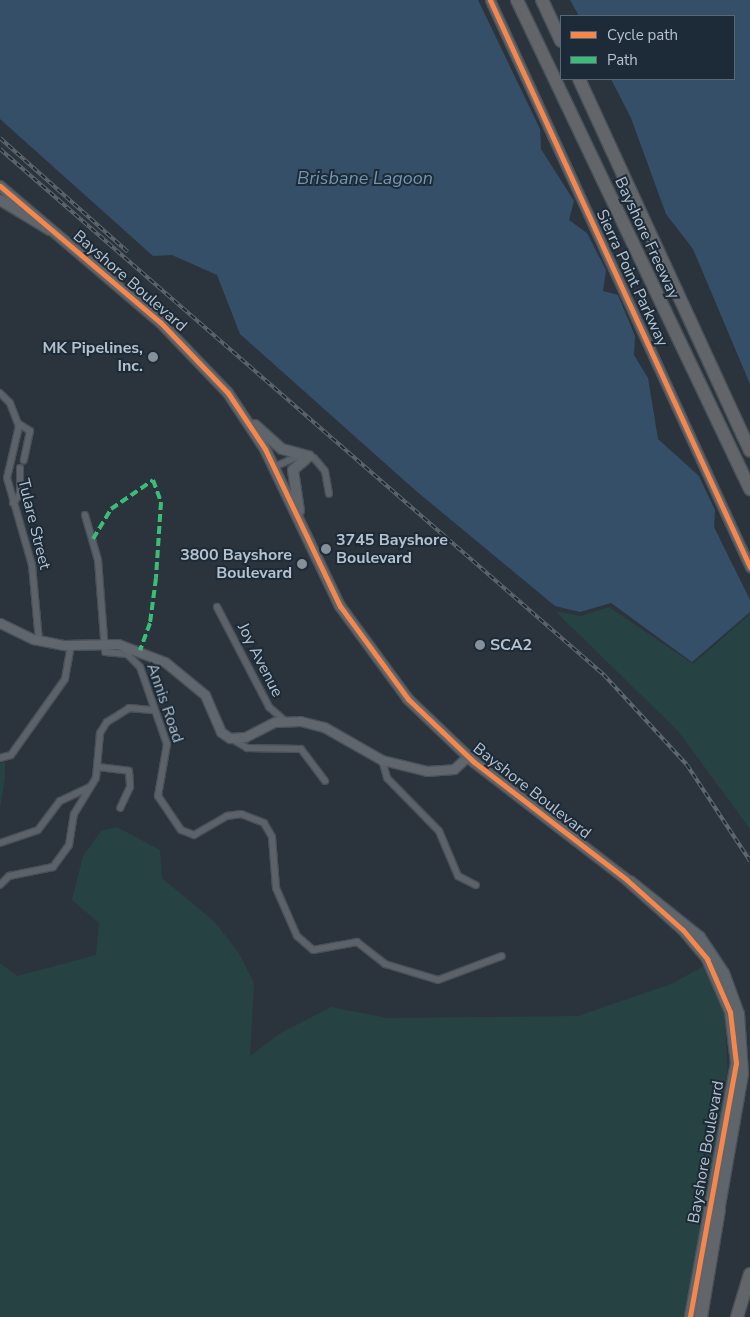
<!DOCTYPE html>
<style>
body{margin:0}
#map{position:relative;width:750px;height:1317px;overflow:hidden;background:#2b343d;font-family:"Nunito Sans",sans-serif}
div>[style]{position:absolute}
[style*='--x']{left:calc(var(--x)*1px);top:calc(var(--y)*1px);width:calc(var(--w)*1px);rotate:calc(var(--a)*1deg)}
.green>*{inset:0;background:#274243}
.water>*{inset:0;background:#354f68}
.roads{filter:drop-shadow(1px 0 #495057) drop-shadow(-1px 0 #495057) drop-shadow(0 1px #495057) drop-shadow(0 -1px #495057)}
.street>*{height:6px;margin:-3px;padding:0 3px;transform-origin:3px;border-radius:3px;background:#5c6269}
.secondary>*{height:9px;margin:-4.5px;padding:0 4.5px;transform-origin:4.5px;border-radius:4.5px;background:#60666e}
.primary>*{height:10px;margin:-5px;padding:0 5px;transform-origin:5px;border-radius:5px;background:#5e656b}
.highway>*{height:12px;margin:-6px;padding:0 6px;transform-origin:6px;border-radius:6px;background:#626569}
.rail>*{height:4px;margin-top:-2px;transform-origin:0;background:repeating-linear-gradient(90deg,#1d2b38 0 5.5px,#5f666e 0 11px);box-sizing:border-box;border-block:1px solid #5f666e}
.quiet>*{height:4px;margin-top:-2px;transform-origin:0;background:repeating-linear-gradient(90deg,#3abd76 0 8px,transparent 0 12px)}
.cycleway>*{height:5px;margin:-2.5px;padding:0 2.5px;transform-origin:2.5px;border-radius:2.5px;background:#f5874c}
.dots>*{width:14px;height:14px;translate:-50% -50%;box-sizing:border-box;border:2px solid #1d2b38;border-radius:50%}
span{translate:-50% -50%;white-space:nowrap;text-align:center;line-height:1.15;-webkit-text-stroke:4px #1d2b38;paint-order:stroke}
.street-label{font-size:16px;color:#b5c1cd}
.poi-label{font-size:16px;color:#b5c1cd;font-weight:700}
.right{translate:-100% -50%;text-align:right}
.left{translate:0 -50%;text-align:left}
.water-label{font-size:18px;color:#7295b3;font-style:italic}
.legend{position:absolute;left:560px;top:15px;width:175px;height:65px;box-sizing:border-box;background:#1d2b38;border:1px solid #5a6774;margin:0;padding:6px 9px;list-style:none;font-size:15px;color:#b5c1cd}
.legend li{display:flex;align-items:center;gap:10px;height:25px}
.legend b{width:25px;border:1px solid #5a6774}
</style>
<div id="map">
<div class="green">
<i style="clip-path:polygon(609px 607px,693px 664px,750px 614px,750px 829px,678px 731px,555px 611px,581px 616px)"></i>
<i style="clip-path:polygon(5px 762px,5px 778px,0 808px,0 763px)"></i>
<i style="clip-path:polygon(117px 827px,160px 850px,162px 878px,214px 921px,239px 953px,254px 983px,250px 1056px,279px 1034px,331px 1007px,387px 1018px,578px 1016px,671px 984px,706px 965px,725px 1014px,728px 1080px,684px 1317px,0 1317px,0 963px,17px 976px,96px 955px,99px 923px,72px 900px,83px 856px,101px 831px)"></i>
</div>
<div class="water">
<i style="clip-path:polygon(0 0,478px 0,540px 129px,541px 149px,574px 201px,569px 220px,587px 233px,606px 270px,603px 291px,618px 295px,635px 336px,634px 355px,648px 378px,658px 439px,699px 476px,715px 510px,714px 527px,750px 600px,750px 612px,692px 662px,611px 603px,580px 612px,555px 606px,415px 490px,240px 334px,217px 275px,172px 255px,153px 256px,0 119px)"></i>
<i style="clip-path:polygon(570px 0,750px 0,750px 384px,693px 249px,666px 214px,631px 118px,611px 79px,734px 79px,734px 16px,579px 16px)"></i>
</div>
<div class="roads">
<div class="street">
<i style="--x:0;--y:393;--w:14;--a:45"></i>
<i style="--x:10;--y:403;--w:25;--a:69"></i>
<i style="--x:19;--y:426;--w:53;--a:103"></i>
<i style="--x:7;--y:478;--w:91;--a:74"></i>
<i style="--x:32;--y:565;--w:75;--a:84.7"></i>
<i style="--x:19;--y:424;--w:13;--a:32"></i>
<i style="--x:30;--y:431;--w:30;--a:102"></i>
<i style="--x:274;--y:467;--w:27;--a:-24"></i>
<i style="--x:299;--y:456;--w:15;--a:8"></i>
<i style="--x:314;--y:458;--w:17;--a:50"></i>
<i style="--x:325;--y:471;--w:23;--a:80"></i>
<i style="--x:13;--y:503;--w:11;--a:-52"></i>
<i style="--x:20;--y:494;--w:26;--a:-90"></i>
<i style="--x:85;--y:515;--w:47;--a:73.9"></i>
<i style="--x:98;--y:560;--w:92;--a:85.6"></i>
<i style="--x:105;--y:652;--w:22;--a:5"></i>
<i style="--x:127;--y:654;--w:18;--a:45"></i>
<i style="--x:140;--y:667;--w:82;--a:70.7"></i>
<i style="--x:167;--y:744;--w:53;--a:99.8"></i>
<i style="--x:158;--y:796;--w:41;--a:55.9"></i>
<i style="--x:181;--y:830;--w:14;--a:21"></i>
<i style="--x:194;--y:835;--w:38;--a:-30"></i>
<i style="--x:227;--y:816;--w:14;--a:-8"></i>
<i style="--x:241;--y:814;--w:25;--a:21"></i>
<i style="--x:264;--y:823;--w:16;--a:60"></i>
<i style="--x:272;--y:837;--w:51;--a:85.5"></i>
<i style="--x:276;--y:888;--w:52;--a:66.4"></i>
<i style="--x:297;--y:936;--w:21;--a:41"></i>
<i style="--x:313;--y:950;--w:45;--a:-10.3"></i>
<i style="--x:357;--y:942;--w:36;--a:38"></i>
<i style="--x:385;--y:964;--w:55;--a:16.8"></i>
<i style="--x:438;--y:980;--w:68;--a:-20.6"></i>
<i style="--x:217;--y:607;--w:113;--a:62.5"></i>
<i style="--x:269;--y:707;--w:21;--a:41"></i>
<i style="--x:230;--y:738;--w:20;--a:30"></i>
<i style="--x:247;--y:748;--w:54;--a:1.1"></i>
<i style="--x:301;--y:749;--w:40;--a:53"></i>
<i style="--x:0;--y:758;--w:11;--a:-15"></i>
<i style="--x:11;--y:755;--w:93;--a:-54.6"></i>
<i style="--x:65;--y:679;--w:35;--a:-80"></i>
<i style="--x:382;--y:760;--w:19;--a:74"></i>
<i style="--x:387;--y:778;--w:74;--a:45.5"></i>
<i style="--x:439;--y:831;--w:49;--a:67.1"></i>
<i style="--x:458;--y:876;--w:20;--a:27"></i>
<i style="--x:98;--y:767;--w:31;--a:7"></i>
<i style="--x:129;--y:771;--w:16;--a:86"></i>
<i style="--x:130;--y:787;--w:23;--a:115"></i>
<i style="--x:0;--y:843;--w:40;--a:-18.9"></i>
<i style="--x:38;--y:830;--w:36;--a:-53"></i>
<i style="--x:60;--y:801;--w:33;--a:-25"></i>
<i style="--x:0;--y:885;--w:13;--a:-45"></i>
<i style="--x:9;--y:876;--w:45;--a:-11.6"></i>
<i style="--x:53;--y:867;--w:27;--a:-54"></i>
<i style="--x:69;--y:845;--w:31;--a:-81"></i>
<i style="--x:74;--y:814;--w:42;--a:-58.6"></i>
<i style="--x:96;--y:778;--w:45;--a:-84.9"></i>
<i style="--x:100;--y:733;--w:13;--a:-58"></i>
<i style="--x:107;--y:722;--w:26;--a:-32"></i>
<i style="--x:129;--y:708;--w:25;--a:5"></i>
</div>
<div class="secondary">
<i style="--x:490;--y:0;--w:624;--a:65.37"></i>
<i style="--x:0;--y:623;--w:37;--a:26"></i>
<i style="--x:33;--y:639;--w:33;--a:11"></i>
<i style="--x:65;--y:645;--w:53;--a:-1.1"></i>
<i style="--x:118;--y:644;--w:50;--a:21"></i>
<i style="--x:165;--y:662;--w:52;--a:39.5"></i>
<i style="--x:205;--y:695;--w:40;--a:66.6"></i>
<i style="--x:221;--y:732;--w:11;--a:34"></i>
<i style="--x:230;--y:738;--w:15;--a:-4"></i>
<i style="--x:245;--y:737;--w:34;--a:-27"></i>
<i style="--x:275;--y:722;--w:25;--a:-2"></i>
<i style="--x:300;--y:721;--w:25;--a:14"></i>
<i style="--x:324;--y:727;--w:67;--a:29.6"></i>
<i style="--x:382;--y:760;--w:46;--a:13.7"></i>
<i style="--x:427;--y:771;--w:27;--a:-4"></i>
<i style="--x:454;--y:769;--w:18;--a:-43"></i>
</div>
<div class="primary">
<i style="--x:0;--y:186;--w:210;--a:40.4"></i>
<i style="--x:160;--y:322;--w:98;--a:46.2"></i>
<i style="--x:228;--y:393;--w:67;--a:56.5"></i>
<i style="--x:265;--y:449;--w:174;--a:64.5"></i>
<i style="--x:340;--y:606;--w:115;--a:53.8"></i>
<i style="--x:408;--y:699;--w:91;--a:43.7"></i>
<i style="--x:474;--y:762;--w:193;--a:37.6"></i>
<i style="--x:627;--y:880;--w:75;--a:41.8"></i>
<i style="--x:683;--y:930;--w:38;--a:50"></i>
<i style="--x:707;--y:959;--w:58;--a:66.5"></i>
<i style="--x:730;--y:1012;--w:51;--a:83.3"></i>
<i style="--x:736;--y:1063;--w:258;--a:100.3"></i>
<i style="--x:0;--y:200;--w:58;--a:31"></i>
<i style="--x:255;--y:425;--w:36;--a:42"></i>
<i style="--x:282;--y:449;--w:28;--a:15"></i>
<i style="--x:299;--y:511;--w:41;--a:-98.3"></i>
<i style="--x:293;--y:470;--w:21;--a:-41"></i>
<i style="--x:630;--y:881;--w:90;--a:38.7"></i>
<i style="--x:700;--y:937;--w:43;--a:56.3"></i>
<i style="--x:724;--y:973;--w:44;--a:69.9"></i>
<i style="--x:739;--y:1014;--w:60;--a:86.2"></i>
<i style="--x:743;--y:1074;--w:145;--a:99.9"></i>
</div>
<div class="highway">
<i style="--x:517;--y:0;--w:542;--a:64.52"></i>
<i style="--x:542;--y:0;--w:45;--a:65.1"></i>
<i style="--x:579;--y:79;--w:409;--a:65.3"></i>
<i style="--x:701;--y:1317;--w:109;--a:-80.5"></i>
<i style="--x:737;--y:1317;--w:45;--a:-73.2"></i>
</div>
</div>
<div class="rail">
<i style="--x:0;--y:138;--w:171;--a:41.7"></i>
<i style="--x:0;--y:149;--w:801;--a:41.05"></i>
<i style="--x:604;--y:675;--w:122;--a:47.3"></i>
<i style="--x:687;--y:765;--w:115;--a:56.7"></i>
</div>
<div class="quiet">
<i style="--x:93;--y:539;--w:35;--a:-59"></i>
<i style="--x:111;--y:509;--w:51;--a:-34.6"></i>
<i style="--x:153;--y:480;--w:23;--a:70"></i>
<i style="--x:161;--y:502;--w:76;--a:93.8"></i>
<i style="--x:156;--y:578;--w:45;--a:97.6"></i>
<i style="--x:150;--y:623;--w:29;--a:110"></i>
</div>
<div class="cycleway">
<i style="--x:490;--y:0;--w:624;--a:65.37"></i>
<i style="--x:0;--y:186;--w:210;--a:40.4"></i>
<i style="--x:160;--y:322;--w:98;--a:46.2"></i>
<i style="--x:228;--y:393;--w:67;--a:56.5"></i>
<i style="--x:265;--y:449;--w:174;--a:64.5"></i>
<i style="--x:340;--y:606;--w:115;--a:53.8"></i>
<i style="--x:408;--y:699;--w:91;--a:43.7"></i>
<i style="--x:474;--y:762;--w:193;--a:37.6"></i>
<i style="--x:627;--y:880;--w:75;--a:41.8"></i>
<i style="--x:683;--y:930;--w:38;--a:50"></i>
<i style="--x:707;--y:959;--w:58;--a:66.5"></i>
<i style="--x:730;--y:1012;--w:51;--a:83.3"></i>
<i style="--x:736;--y:1063;--w:258;--a:100.3"></i>
</div>
<div class="dots">
<i style="left:153px;top:357px;background:#85909b"></i>
<i style="left:326px;top:549px;background:#85909b"></i>
<i style="left:302px;top:564px;background:#85909b"></i>
<i style="left:480px;top:645px;background:#85909b"></i>
</div>
<div class="street-label">
<span style="left:647px;top:238px;rotate:65deg">Bayshore Freeway</span>
<span style="left:632px;top:278px;rotate:65deg">Sierra Point Parkway</span>
<span style="left:130px;top:281px;rotate:41deg">Bayshore Boulevard</span>
<span style="left:34px;top:524px;rotate:76deg">Tulare Street</span>
<span style="left:260px;top:660px;rotate:63deg">Joy Avenue</span>
<span style="left:165px;top:703px;rotate:71deg">Annis Road</span>
<span style="left:532px;top:791px;rotate:38deg">Bayshore Boulevard</span>
<span style="left:706px;top:1152px;rotate:-80deg">Bayshore Boulevard</span>
</div>
<div class="poi-label">
<span class="right" style="left:143px;top:357px">MK Pipelines,<br>Inc.</span>
<span class="left" style="left:336px;top:549px">3745 Bayshore<br>Boulevard</span>
<span class="right" style="left:292px;top:564px">3800 Bayshore<br>Boulevard</span>
<span class="left" style="left:490px;top:645px">SCA2</span>
</div>
<div class="water-label">
<span style="left:365px;top:178px">Brisbane Lagoon</span>
</div>
<ul class="legend">
<li><b style="height:6px;background:#f5874c"></b>Cycle path</li>
<li><b style="height:6px;background:#3abd76"></b>Path</li>
</ul>
</div>
